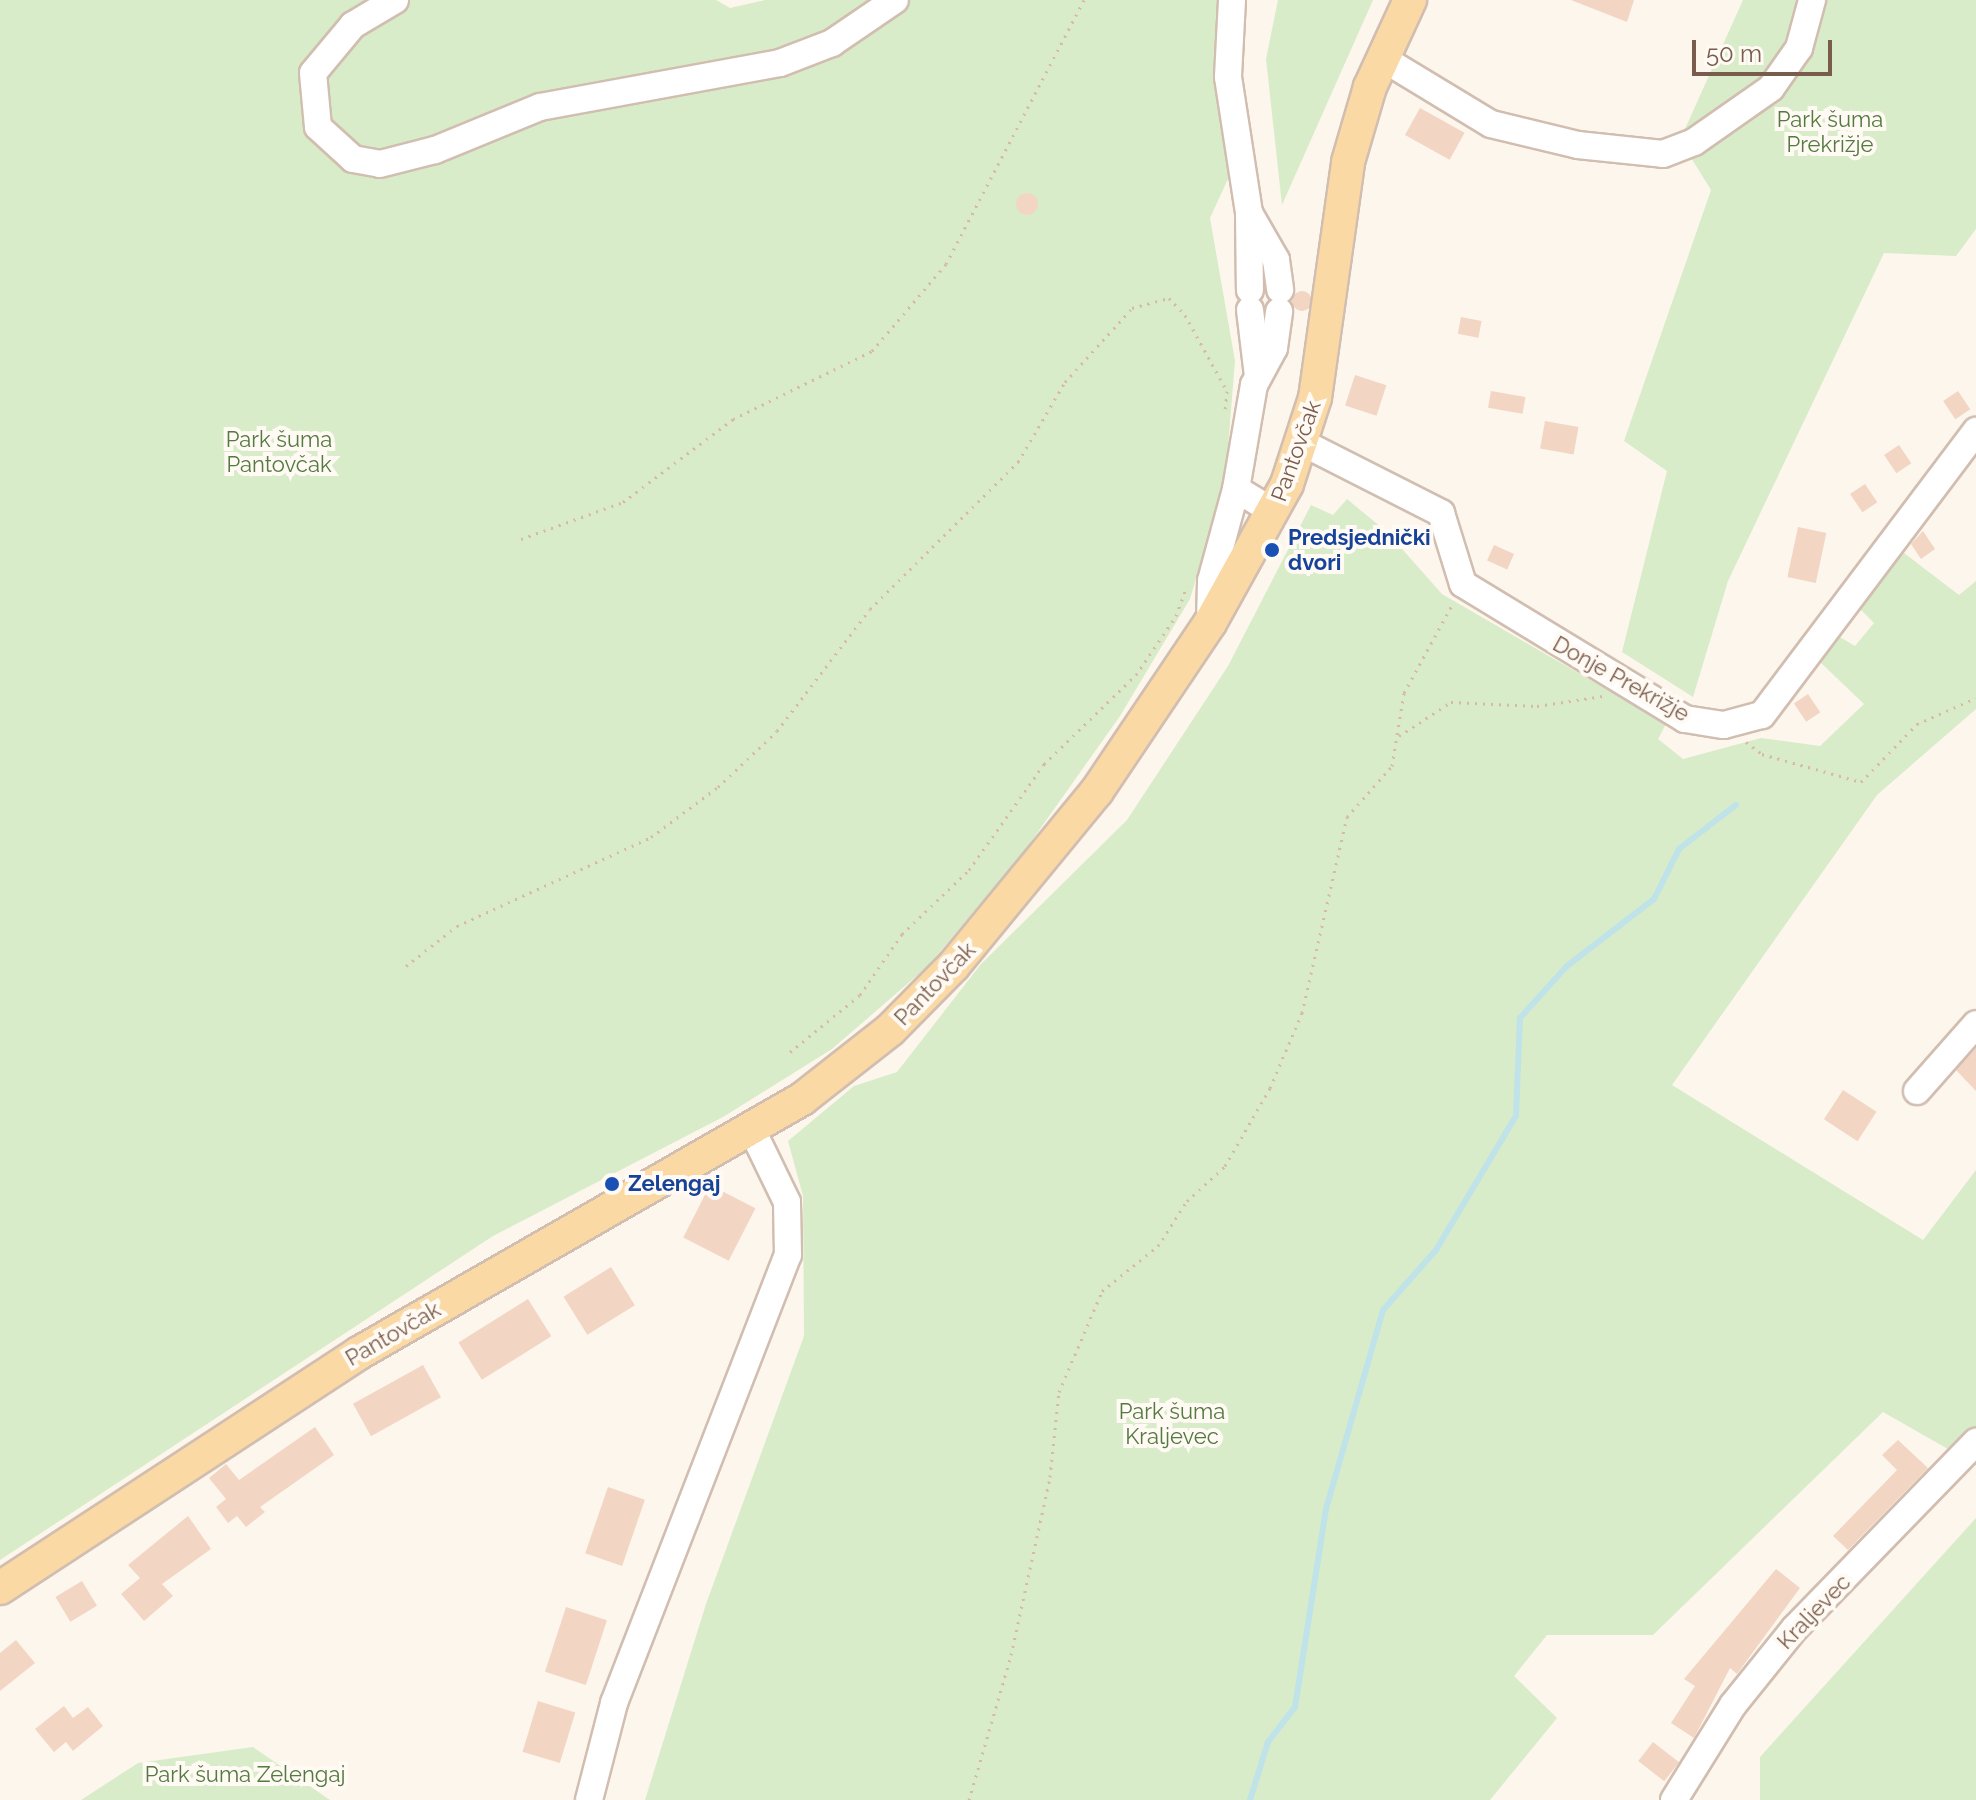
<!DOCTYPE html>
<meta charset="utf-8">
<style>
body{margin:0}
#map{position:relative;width:1976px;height:1800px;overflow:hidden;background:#fdf6ec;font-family:Raleway,sans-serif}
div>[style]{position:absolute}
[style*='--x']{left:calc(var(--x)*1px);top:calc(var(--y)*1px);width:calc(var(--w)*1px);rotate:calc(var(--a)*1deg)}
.green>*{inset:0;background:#d8ecc9}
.stream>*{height:6px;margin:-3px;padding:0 3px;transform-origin:3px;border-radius:3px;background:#bfe3e8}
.building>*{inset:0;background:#f3d5c3;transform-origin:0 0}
.round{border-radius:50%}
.path>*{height:3px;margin-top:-1.5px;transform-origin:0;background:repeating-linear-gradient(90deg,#d9b8a5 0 2px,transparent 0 8px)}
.roads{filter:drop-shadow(2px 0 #d1beb0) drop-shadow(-2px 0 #d1beb0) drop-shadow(0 2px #d1beb0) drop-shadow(0 -2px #d1beb0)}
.minor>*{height:26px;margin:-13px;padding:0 13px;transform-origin:13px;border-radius:13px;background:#fff}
.major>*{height:32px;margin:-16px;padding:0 16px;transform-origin:16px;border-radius:16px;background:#fbd9a5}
.dots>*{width:22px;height:22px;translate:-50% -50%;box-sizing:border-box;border:4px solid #fffaf3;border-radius:50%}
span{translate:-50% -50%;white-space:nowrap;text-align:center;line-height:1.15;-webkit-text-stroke:8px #fffaf3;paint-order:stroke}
.park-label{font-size:22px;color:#537a41}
.street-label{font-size:22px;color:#7a5c4d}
.transit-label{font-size:22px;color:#164399;font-weight:700}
.left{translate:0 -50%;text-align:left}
.scale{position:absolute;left:1692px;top:40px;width:140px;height:36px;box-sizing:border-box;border:4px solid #7a5c4d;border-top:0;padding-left:10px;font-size:24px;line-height:28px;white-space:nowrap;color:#7a5c4d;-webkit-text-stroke:6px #fffaf3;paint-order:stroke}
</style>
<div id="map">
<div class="green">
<i style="clip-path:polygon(0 0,373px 0,345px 18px,311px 56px,302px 76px,305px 118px,362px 170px,405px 171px,541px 115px,688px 94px,768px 74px,906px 0,1220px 0,1217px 90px,1232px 170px,1210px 218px,1235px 361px,1225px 484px,1190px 599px,1120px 716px,1023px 853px,928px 966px,832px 1049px,723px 1117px,493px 1236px,0 1560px)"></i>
<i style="clip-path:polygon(407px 0,716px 0,730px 8px,765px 0,880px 0,800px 45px,392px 152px,355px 147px,331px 129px,321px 85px,341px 46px)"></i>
<i style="clip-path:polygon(1278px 0,1373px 0,1282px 205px,1266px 59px)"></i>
<i style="clip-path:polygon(1743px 0,1976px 0,1976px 229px,1956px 256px,1884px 253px,1728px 581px,1693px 697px,1622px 652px,1667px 471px,1624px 441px,1711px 190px,1680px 140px)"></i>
<i style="clip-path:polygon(1347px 499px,1387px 532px,1442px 594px,1666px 724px,1658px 739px,1683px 759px,1761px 738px,1820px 746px,1864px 704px,1820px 662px,1833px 633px,1855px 646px,1874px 623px,1855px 604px,1904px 553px,1959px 595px,1976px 581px,1976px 709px,1877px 795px,1672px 1085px,1923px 1240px,1976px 1170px,1976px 1465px,1883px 1412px,1653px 1635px,1547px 1635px,1514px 1676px,1557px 1718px,1490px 1800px,645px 1800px,706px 1604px,804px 1336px,803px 1196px,788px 1141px,854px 1086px,897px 1072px,981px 964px,1127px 820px,1228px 666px,1311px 505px,1333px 515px)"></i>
<i style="clip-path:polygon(1976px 1518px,1976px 1800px,1760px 1800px,1760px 1757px)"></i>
<i style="clip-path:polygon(253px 1747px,330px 1800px,81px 1800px,138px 1763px)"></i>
</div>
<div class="stream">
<i style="--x:1250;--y:1800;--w:61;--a:-72.8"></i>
<i style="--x:1268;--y:1742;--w:44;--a:-52.4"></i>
<i style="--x:1295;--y:1707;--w:200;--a:-81.1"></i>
<i style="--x:1326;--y:1509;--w:207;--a:-74"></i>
<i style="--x:1383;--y:1310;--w:80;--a:-48.5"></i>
<i style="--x:1436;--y:1250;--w:156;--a:-59.2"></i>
<i style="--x:1516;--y:1116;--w:98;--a:-87.7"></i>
<i style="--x:1520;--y:1018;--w:70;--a:-47.9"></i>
<i style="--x:1567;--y:966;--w:110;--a:-37.6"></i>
<i style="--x:1654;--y:899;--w:56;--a:-63.4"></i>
<i style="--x:1679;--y:849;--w:72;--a:-37.7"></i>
</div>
<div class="building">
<i style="clip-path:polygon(1571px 0,1634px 0,1627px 22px)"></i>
<i style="left:1420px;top:108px;width:51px;height:31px;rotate:29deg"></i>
<i class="round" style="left:1016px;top:193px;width:22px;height:22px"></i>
<i class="round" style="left:1292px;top:291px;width:20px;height:20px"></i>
<i style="left:1461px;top:317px;width:21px;height:17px;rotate:11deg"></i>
<i style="left:1355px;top:375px;width:33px;height:32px;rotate:18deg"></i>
<i style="left:1491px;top:391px;width:35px;height:17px;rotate:10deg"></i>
<i style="left:1958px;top:391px;width:22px;height:18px;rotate:56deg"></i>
<i style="left:1545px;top:421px;width:34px;height:28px;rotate:10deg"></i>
<i style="left:1899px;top:445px;width:22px;height:18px;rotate:56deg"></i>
<i style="left:1865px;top:484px;width:22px;height:18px;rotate:56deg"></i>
<i style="left:1798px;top:527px;width:29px;height:51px;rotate:12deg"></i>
<i style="clip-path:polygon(1923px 531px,1935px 549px,1921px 559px,1911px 544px)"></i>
<i style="left:1494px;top:545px;width:22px;height:17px;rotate:24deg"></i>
<i style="left:1808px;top:694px;width:22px;height:17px;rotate:56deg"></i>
<i style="clip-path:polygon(1976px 1048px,1976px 1091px,1956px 1070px)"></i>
<i style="left:1843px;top:1090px;width:40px;height:35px;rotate:33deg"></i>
<i style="left:710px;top:1185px;width:51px;height:59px;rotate:27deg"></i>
<i style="left:611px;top:1267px;width:45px;height:56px;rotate:58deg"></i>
<i style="left:528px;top:1299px;width:44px;height:82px;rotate:58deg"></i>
<i style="left:423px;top:1365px;width:37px;height:80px;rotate:61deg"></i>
<i style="clip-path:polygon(315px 1427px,334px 1455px,260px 1507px,265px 1512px,246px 1527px,237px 1516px,228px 1523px,216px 1507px,226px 1499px,209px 1478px,226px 1464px,239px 1480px)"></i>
<i style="clip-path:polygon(1898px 1440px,1928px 1468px,1848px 1550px,1833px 1536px,1897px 1470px,1882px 1455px)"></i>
<i style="left:608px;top:1487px;width:39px;height:70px;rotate:19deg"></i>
<i style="clip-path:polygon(188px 1516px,211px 1549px,162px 1584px,173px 1596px,144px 1621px,121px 1594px,140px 1578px,128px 1565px)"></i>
<i style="clip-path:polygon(1776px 1569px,1800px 1588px,1737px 1674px,1730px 1668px,1694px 1738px,1671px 1723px,1695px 1686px,1684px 1679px)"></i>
<i style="left:82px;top:1581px;width:29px;height:31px;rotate:59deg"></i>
<i style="left:566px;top:1607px;width:43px;height:68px;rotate:18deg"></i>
<i style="clip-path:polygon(16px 1640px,35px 1663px,0 1691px,0 1653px)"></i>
<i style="left:538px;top:1701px;width:39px;height:53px;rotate:17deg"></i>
<i style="clip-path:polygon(64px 1706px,73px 1718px,88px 1707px,103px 1726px,73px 1751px,66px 1742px,54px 1752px,35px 1729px)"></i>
<i style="left:1653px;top:1742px;width:33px;height:24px;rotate:38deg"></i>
</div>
<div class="path">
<i style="--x:521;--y:539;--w:109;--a:-19.9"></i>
<i style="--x:623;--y:502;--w:138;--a:-37"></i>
<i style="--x:733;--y:419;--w:155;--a:-26.1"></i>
<i style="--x:872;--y:351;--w:114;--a:-49.6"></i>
<i style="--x:946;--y:264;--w:298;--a:-62.4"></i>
<i style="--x:1399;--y:736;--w:62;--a:-33.2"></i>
<i style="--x:1451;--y:702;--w:86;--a:2.7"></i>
<i style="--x:1537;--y:706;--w:67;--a:-8.6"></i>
<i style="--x:1746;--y:742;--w:20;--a:37"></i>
<i style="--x:1762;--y:754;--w:103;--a:15.8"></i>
<i style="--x:1861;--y:782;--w:81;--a:-46"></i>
<i style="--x:1917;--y:724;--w:64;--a:-23.8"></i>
<i style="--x:406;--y:966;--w:65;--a:-38.1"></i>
<i style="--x:457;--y:926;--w:213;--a:-24.6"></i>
<i style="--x:651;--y:837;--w:84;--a:-36.7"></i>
<i style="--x:718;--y:787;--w:81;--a:-43.5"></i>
<i style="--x:777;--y:731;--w:153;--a:-52.7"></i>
<i style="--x:870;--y:609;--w:209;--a:-44.8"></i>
<i style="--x:1018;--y:462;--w:93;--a:-59.6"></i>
<i style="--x:1065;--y:382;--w:100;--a:-47.8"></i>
<i style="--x:1132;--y:308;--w:38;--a:-15"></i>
<i style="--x:1169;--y:298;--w:23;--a:47"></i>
<i style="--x:1185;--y:315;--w:87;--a:61.1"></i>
<i style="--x:1227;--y:391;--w:20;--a:96"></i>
<i style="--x:790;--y:1052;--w:90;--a:-39.2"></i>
<i style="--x:860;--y:995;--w:74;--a:-55.5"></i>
<i style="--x:902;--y:934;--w:93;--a:-43.7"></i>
<i style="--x:969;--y:870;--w:130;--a:-54.7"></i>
<i style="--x:1044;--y:764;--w:128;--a:-44.1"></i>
<i style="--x:1136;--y:675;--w:71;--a:-55.9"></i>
<i style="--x:1176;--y:616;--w:32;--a:-70"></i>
<i style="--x:969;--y:1800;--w:151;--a:-73.8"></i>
<i style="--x:1011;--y:1655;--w:182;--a:-77.6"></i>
<i style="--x:1050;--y:1477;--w:85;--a:-84"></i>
<i style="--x:1059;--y:1392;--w:110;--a:-66.9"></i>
<i style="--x:1102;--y:1291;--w:72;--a:-38.8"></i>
<i style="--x:1158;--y:1246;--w:54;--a:-57.2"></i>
<i style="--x:1187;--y:1201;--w:52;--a:-42.6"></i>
<i style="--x:1225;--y:1166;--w:90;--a:-60"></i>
<i style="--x:1270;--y:1088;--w:82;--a:-66.9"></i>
<i style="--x:1302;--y:1013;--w:201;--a:-77.1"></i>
<i style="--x:1347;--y:817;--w:68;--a:-48.6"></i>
<i style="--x:1392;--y:766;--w:74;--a:-80.7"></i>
<i style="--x:1404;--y:693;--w:100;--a:-61.4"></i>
</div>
<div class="roads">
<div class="minor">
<i style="--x:395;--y:0;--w:49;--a:149.2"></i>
<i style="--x:353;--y:25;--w:62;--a:129.8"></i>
<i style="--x:313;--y:73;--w:54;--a:84.7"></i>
<i style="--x:318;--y:127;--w:47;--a:42.4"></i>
<i style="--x:353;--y:159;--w:27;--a:10"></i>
<i style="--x:380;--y:164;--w:57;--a:-14.3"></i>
<i style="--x:435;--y:150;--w:113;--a:-22.3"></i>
<i style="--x:540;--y:107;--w:244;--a:-10.4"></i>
<i style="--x:780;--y:63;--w:56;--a:-21"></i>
<i style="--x:832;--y:43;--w:76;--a:-34.3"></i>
<i style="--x:1232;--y:0;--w:77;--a:93"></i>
<i style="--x:1228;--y:77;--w:138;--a:81.2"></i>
<i style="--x:1249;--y:213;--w:54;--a:60.1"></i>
<i style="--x:1276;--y:260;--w:30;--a:82"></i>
<i style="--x:1382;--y:58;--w:127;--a:31.2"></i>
<i style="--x:1491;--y:124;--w:89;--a:13.6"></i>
<i style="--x:1578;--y:145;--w:85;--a:6"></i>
<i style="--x:1663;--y:154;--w:33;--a:-21"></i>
<i style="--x:1694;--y:142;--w:94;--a:-35"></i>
<i style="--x:1771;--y:88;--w:49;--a:-55"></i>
<i style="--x:1799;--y:48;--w:50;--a:-74.8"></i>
<i style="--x:1249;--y:213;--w:77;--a:89.3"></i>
<i style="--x:1250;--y:310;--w:66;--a:83.1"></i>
<i style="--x:1303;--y:443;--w:155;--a:26.9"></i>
<i style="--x:1441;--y:513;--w:74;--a:72.8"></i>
<i style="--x:1463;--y:584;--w:260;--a:31.3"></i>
<i style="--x:1685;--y:719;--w:39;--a:9"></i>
<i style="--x:1724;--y:725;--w:39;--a:-15"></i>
<i style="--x:1762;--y:715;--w:356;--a:-53"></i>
<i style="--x:1274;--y:512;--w:44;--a:-148.8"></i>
<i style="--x:1236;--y:489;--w:106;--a:-80.2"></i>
<i style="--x:1254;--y:385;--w:42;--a:-61.6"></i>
<i style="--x:1274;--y:348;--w:37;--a:-82"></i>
<i style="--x:1210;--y:623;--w:42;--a:-88.6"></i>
<i style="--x:1211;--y:581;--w:95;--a:-74.8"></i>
<i style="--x:1917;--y:1091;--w:89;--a:-48.6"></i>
<i style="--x:589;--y:1800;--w:100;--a:-75.5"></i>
<i style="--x:614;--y:1703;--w:481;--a:-68.8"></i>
<i style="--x:788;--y:1255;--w:53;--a:-91.1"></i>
<i style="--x:787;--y:1202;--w:80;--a:-115.9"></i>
<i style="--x:1674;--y:1800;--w:112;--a:-58.2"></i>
<i style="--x:1733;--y:1705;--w:99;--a:-51.2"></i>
<i style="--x:1795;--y:1628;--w:260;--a:-45.8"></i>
</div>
<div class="major">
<i style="--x:0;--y:1588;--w:429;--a:-33.2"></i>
<i style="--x:359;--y:1353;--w:511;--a:-29.83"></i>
<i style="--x:802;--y:1099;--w:112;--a:-38.1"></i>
<i style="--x:890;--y:1030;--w:91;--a:-45.4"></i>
<i style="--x:954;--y:965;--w:225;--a:-50.6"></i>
<i style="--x:1097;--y:791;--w:202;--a:-56.1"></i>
<i style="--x:1210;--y:623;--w:159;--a:-61"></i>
<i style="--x:1287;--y:484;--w:90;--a:-72"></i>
<i style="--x:1315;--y:398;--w:238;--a:-82"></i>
<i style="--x:1348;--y:162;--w:78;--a:-73.7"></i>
<i style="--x:1370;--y:87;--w:96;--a:-65.3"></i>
</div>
</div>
<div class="dots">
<i style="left:1272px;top:550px;background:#1a4fb4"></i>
<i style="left:612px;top:1184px;background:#1a4fb4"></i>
</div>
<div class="park-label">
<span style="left:1830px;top:132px">Park šuma<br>Prekrižje</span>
<span style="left:279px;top:452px">Park šuma<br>Pantovčak</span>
<span style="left:1172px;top:1424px">Park šuma<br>Kraljevec</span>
<span style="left:245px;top:1775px">Park šuma Zelengaj</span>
</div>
<div class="street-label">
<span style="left:1296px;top:451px;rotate:-70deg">Pantovčak</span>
<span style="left:1621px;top:679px;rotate:29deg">Donje Prekrižje</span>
<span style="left:935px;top:984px;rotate:-46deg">Pantovčak</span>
<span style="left:393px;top:1334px;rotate:-30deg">Pantovčak</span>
<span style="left:1814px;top:1612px;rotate:-46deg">Kraljevec</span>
</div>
<div class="transit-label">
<span class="left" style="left:1288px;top:550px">Predsjednički<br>dvori</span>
<span class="left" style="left:628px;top:1184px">Zelengaj</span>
</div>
<div class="scale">50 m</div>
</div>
